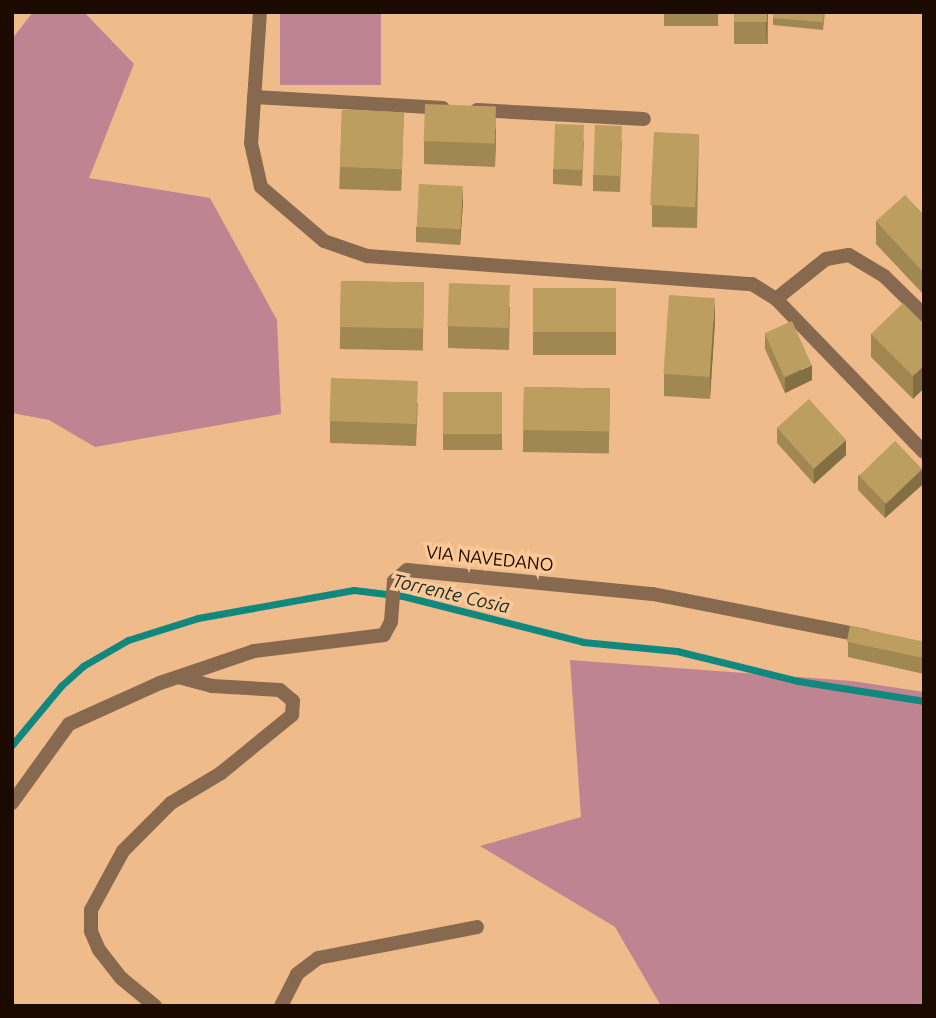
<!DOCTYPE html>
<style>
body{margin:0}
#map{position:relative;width:936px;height:1018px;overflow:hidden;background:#efbb8a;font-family:Ubuntu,sans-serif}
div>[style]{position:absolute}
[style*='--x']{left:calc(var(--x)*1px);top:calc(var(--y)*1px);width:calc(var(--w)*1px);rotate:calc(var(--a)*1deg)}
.green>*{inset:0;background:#bf8491;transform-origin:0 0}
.stream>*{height:7px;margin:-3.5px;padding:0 3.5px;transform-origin:3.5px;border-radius:3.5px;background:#10887e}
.lane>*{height:14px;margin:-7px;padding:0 7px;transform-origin:7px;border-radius:7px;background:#86694e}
.street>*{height:14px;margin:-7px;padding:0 7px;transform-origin:7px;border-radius:7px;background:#86694e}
.wall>*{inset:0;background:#a18853;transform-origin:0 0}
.shaded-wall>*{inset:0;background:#836f43}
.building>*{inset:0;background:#bb9e60;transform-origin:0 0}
span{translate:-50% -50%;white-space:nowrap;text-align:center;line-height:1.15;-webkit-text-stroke:7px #fcc897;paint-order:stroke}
.street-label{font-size:18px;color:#1b0a00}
.water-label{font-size:19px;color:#172e2b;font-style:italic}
.frame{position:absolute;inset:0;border:14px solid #1b0a00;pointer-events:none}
</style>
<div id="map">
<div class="green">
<i style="clip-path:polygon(33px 12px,84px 12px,134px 64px,89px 178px,210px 198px,277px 320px,281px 414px,95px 447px,49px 420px,12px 413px,12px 39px)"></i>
<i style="left:280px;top:12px;width:101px;height:73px"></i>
<i style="clip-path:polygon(570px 660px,852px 681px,924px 692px,924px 1006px,661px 1006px,615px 927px,480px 846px,581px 817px)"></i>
</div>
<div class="stream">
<i style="--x:12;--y:745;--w:77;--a:-50.3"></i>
<i style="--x:61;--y:686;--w:30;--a:-42"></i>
<i style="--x:83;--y:666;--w:52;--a:-30"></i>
<i style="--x:128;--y:640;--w:73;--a:-17.4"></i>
<i style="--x:198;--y:618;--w:158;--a:-10.2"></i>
<i style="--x:354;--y:590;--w:49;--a:7"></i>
<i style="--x:403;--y:596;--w:186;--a:14.3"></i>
<i style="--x:583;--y:642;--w:94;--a:5.5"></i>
<i style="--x:677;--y:651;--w:125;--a:13.9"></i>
<i style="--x:798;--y:681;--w:128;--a:9"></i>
</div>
<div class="lane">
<i style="--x:776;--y:299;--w:64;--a:-38.7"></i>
<i style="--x:826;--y:259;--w:23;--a:-10"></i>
<i style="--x:849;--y:255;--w:41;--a:31"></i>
<i style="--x:884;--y:276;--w:56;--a:44.3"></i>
</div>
<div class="street">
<i style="--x:260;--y:12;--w:131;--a:93.9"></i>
<i style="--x:251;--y:143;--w:45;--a:77.2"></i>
<i style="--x:261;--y:187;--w:83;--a:40.6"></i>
<i style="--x:324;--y:241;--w:46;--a:19.2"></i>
<i style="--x:367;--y:256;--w:386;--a:4.2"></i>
<i style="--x:752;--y:284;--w:28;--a:32"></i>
<i style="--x:776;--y:299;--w:213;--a:46"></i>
<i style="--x:254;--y:97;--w:189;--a:3.3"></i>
<i style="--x:477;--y:110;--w:167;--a:3.1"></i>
<i style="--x:12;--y:803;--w:97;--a:-54.2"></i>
<i style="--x:69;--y:724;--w:100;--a:-24.3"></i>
<i style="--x:160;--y:683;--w:99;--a:-18.8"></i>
<i style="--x:254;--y:651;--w:131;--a:-7"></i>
<i style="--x:384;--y:635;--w:15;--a:-62"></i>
<i style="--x:391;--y:622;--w:41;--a:-85.8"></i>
<i style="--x:394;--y:581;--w:17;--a:-40"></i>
<i style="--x:407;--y:570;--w:247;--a:5.6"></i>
<i style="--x:653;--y:594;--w:217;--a:11.2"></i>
<i style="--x:155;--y:1006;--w:44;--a:-140.5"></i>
<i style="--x:121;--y:978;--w:36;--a:-128"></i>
<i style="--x:99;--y:950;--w:21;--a:-113"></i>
<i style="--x:91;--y:931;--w:21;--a:-90"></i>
<i style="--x:91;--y:910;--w:67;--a:-61.5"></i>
<i style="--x:123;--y:851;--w:68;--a:-45"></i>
<i style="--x:171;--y:803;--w:58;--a:-31"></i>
<i style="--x:221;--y:773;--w:92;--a:-39.2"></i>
<i style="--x:292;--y:715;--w:14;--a:-86"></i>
<i style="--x:293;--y:701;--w:17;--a:-140"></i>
<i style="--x:280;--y:690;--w:68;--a:-176.6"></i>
<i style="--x:212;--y:686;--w:35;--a:-165"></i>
<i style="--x:281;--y:1006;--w:36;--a:-63"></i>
<i style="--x:297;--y:974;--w:26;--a:-37"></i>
<i style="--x:318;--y:958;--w:162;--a:-11"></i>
</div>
<div class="wall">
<i style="left:664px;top:12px;width:54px;height:14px"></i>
<i style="left:734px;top:12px;width:34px;height:32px"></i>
<i style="clip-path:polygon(773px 12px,825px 12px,823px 30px,773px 25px)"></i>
<i style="left:342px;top:110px;width:62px;height:79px;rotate:2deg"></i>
<i style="clip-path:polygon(496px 129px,495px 167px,424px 164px,424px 141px)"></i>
<i style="clip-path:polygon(699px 134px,697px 228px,652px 227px,652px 205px)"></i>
<i style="clip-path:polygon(584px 140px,582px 186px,553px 184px,553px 169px)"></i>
<i style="clip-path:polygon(622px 141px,620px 192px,593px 191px,593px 175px)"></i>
<i style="clip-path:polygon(463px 202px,460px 245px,416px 242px,416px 227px)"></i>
<i style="clip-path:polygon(924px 215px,924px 295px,876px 244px,876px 221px)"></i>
<i style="left:341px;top:281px;width:83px;height:68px;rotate:1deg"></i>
<i style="left:533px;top:288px;width:83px;height:67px"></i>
<i style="clip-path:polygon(510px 307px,509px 350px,448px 348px,448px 326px)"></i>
<i style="clip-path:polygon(715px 320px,710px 399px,664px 396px,664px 374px)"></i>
<i style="clip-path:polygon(924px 324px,924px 388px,913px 399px,871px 357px,871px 334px)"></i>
<i style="clip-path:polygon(765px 334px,812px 380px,785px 393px,765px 349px)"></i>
<i style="left:524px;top:387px;width:86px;height:65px;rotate:1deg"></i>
<i style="left:443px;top:392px;width:59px;height:58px"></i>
<i style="clip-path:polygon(418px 403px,416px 446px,330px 443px,330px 421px)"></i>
<i style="clip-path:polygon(777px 428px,846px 455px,814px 484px,777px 443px)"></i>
<i style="clip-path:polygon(858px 475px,922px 485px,885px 518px,858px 490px)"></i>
<i style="clip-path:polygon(848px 642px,924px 642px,924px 674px,848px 657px)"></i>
</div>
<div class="shaded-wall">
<i style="clip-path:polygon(767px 12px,768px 12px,766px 46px,766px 23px)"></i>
<i style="clip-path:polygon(496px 107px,496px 129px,495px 167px,495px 145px)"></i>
<i style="clip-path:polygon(463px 186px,463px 202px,460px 245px,460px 230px)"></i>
<i style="clip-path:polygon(715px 298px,715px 320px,710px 399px,710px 376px)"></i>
<i style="clip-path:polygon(812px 365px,812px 380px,785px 393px,785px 378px)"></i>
<i style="clip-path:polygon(924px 366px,924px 388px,913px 399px,913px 376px)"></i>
<i style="clip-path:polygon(846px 440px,846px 455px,814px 484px,814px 469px)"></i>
<i style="clip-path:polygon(922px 469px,922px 485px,885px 518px,885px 503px)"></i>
</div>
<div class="building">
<i style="left:734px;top:12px;width:33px;height:10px"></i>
<i style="clip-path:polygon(773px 12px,824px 12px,823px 22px,773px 18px)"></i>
<i style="left:425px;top:104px;width:71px;height:37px;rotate:2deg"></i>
<i style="left:342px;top:110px;width:62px;height:57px;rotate:2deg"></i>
<i style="left:555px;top:124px;width:29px;height:45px;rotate:2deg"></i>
<i style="left:595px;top:125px;width:27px;height:50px;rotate:2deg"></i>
<i style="left:654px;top:132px;width:45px;height:73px;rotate:3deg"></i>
<i style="left:419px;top:184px;width:44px;height:43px;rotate:3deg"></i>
<i style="clip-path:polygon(905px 195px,924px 215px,924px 273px,876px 221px)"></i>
<i style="left:341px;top:281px;width:83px;height:46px;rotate:1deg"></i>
<i style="left:449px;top:283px;width:61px;height:43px;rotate:2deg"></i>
<i style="left:533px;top:288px;width:83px;height:44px"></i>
<i style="left:669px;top:295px;width:46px;height:79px;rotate:4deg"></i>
<i style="clip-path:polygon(903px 303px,924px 324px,924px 366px,913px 376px,871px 334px)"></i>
<i style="left:792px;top:321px;width:48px;height:30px;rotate:66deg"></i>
<i style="left:331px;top:378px;width:87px;height:43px;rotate:2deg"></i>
<i style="left:524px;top:387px;width:86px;height:43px;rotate:1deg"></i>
<i style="left:443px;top:392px;width:59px;height:42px"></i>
<i style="left:809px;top:399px;width:55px;height:43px;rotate:48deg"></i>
<i style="left:895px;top:441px;width:39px;height:50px;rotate:46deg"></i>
<i style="left:850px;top:626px;width:76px;height:16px;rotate:12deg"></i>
</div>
<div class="street-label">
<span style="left:490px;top:558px;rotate:6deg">VIA NAVEDANO</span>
</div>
<div class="water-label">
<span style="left:451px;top:594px;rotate:13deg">Torrente Cosia</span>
</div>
<div class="frame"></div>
</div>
